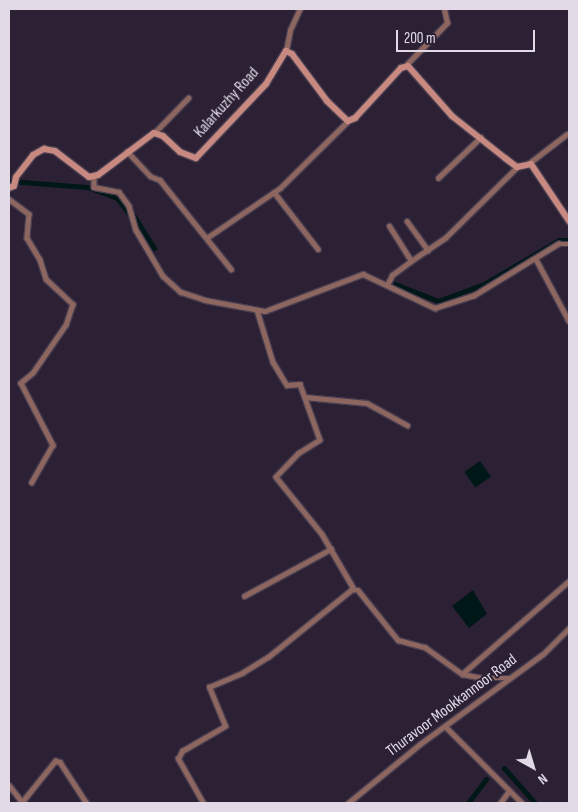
<!DOCTYPE html>
<style>
body{margin:0}
#map{position:relative;width:578px;height:812px;overflow:hidden;background:#2c2134;font-family:"Sofia Sans Condensed",sans-serif}
div>[style]{position:absolute}
[style*='--x']{left:calc(var(--x)*1px);top:calc(var(--y)*1px);width:calc(var(--w)*1px);rotate:calc(var(--a)*1deg)}
.water>*{inset:0;background:#001718;transform-origin:0 0}
.canal>*{height:5px;margin:-2.5px;padding:0 2.5px;transform-origin:2.5px;border-radius:2.5px;background:#001718}
.roads{filter:drop-shadow(1px 0 #493e50) drop-shadow(-1px 0 #493e50) drop-shadow(0 1px #493e50) drop-shadow(0 -1px #493e50)}
.minor>*{height:4.5px;margin:-2.25px;padding:0 2.25px;transform-origin:2.25px;border-radius:2.25px;background:#8d6660}
.secondary>*{height:6px;margin:-3px;padding:0 3px;transform-origin:3px;border-radius:3px;background:#c78980}
span{translate:-50% -50%;white-space:nowrap;text-align:center;line-height:1.15;-webkit-text-stroke:4px #2c2134;paint-order:stroke}
.street-label{font-size:16px;color:#e1d9e6}
.frame{position:absolute;inset:0;border:10px solid #e1d9e6;pointer-events:none}
.north{position:absolute;left:508px;top:742px;width:50px;height:50px;-webkit-text-stroke:4px #2c2134;paint-order:stroke;rotate:141deg;font-size:14px;font-weight:700;line-height:20px;text-align:center;color:#e1d9e6}
.north::after{content:'';display:block;margin:auto;width:18px;height:22px;background:#e1d9e6;clip-path:polygon(50% 0,100% 100%,50% 72%,0 100%)}
.scale{position:absolute;left:396px;top:30px;width:139px;height:22px;box-sizing:border-box;border:2px solid #e1d9e6;border-top:0;padding-left:6px;font-size:15px;line-height:18px;white-space:nowrap;color:#e1d9e6;-webkit-text-stroke:4px #2c2134;paint-order:stroke}
</style>
<div id="map">
<div class="water">
<i style="left:480px;top:461px;width:19px;height:19px;rotate:55deg"></i>
<i style="clip-path:polygon(473px 590px,487px 614px,469px 628px,452px 606px)"></i>
</div>
<div class="canal">
<i style="--x:9;--y:181;--w:78;--a:4.4"></i>
<i style="--x:87;--y:187;--w:32;--a:20"></i>
<i style="--x:117;--y:198;--w:20;--a:53"></i>
<i style="--x:134;--y:216;--w:38;--a:58"></i>
<i style="--x:395;--y:284;--w:46;--a:21.6"></i>
<i style="--x:438;--y:301;--w:49;--a:-20.3"></i>
<i style="--x:484;--y:284;--w:87;--a:-30.4"></i>
<i style="--x:559;--y:240;--w:10;--a:0"></i>
<i style="--x:504;--y:768;--w:47;--a:48.5"></i>
<i style="--x:468;--y:803;--w:30;--a:-53"></i>
</div>
<div class="roads">
<div class="minor">
<i style="--x:286;--y:51;--w:21;--a:-79"></i>
<i style="--x:290;--y:30;--w:23;--a:-65"></i>
<i style="--x:406;--y:65;--w:59;--a:-45.7"></i>
<i style="--x:447;--y:23;--w:14;--a:-102"></i>
<i style="--x:154;--y:133;--w:49;--a:-45.8"></i>
<i style="--x:127;--y:151;--w:34;--a:47"></i>
<i style="--x:150;--y:176;--w:11;--a:22"></i>
<i style="--x:160;--y:180;--w:114;--a:51.4"></i>
<i style="--x:528;--y:164;--w:49;--a:-37.6"></i>
<i style="--x:94;--y:177;--w:10;--a:90"></i>
<i style="--x:94;--y:187;--w:25;--a:11"></i>
<i style="--x:119;--y:192;--w:17;--a:54"></i>
<i style="--x:129;--y:206;--w:25;--a:74"></i>
<i style="--x:136;--y:230;--w:53;--a:59.6"></i>
<i style="--x:163;--y:276;--w:24;--a:42"></i>
<i style="--x:181;--y:292;--w:25;--a:18"></i>
<i style="--x:205;--y:300;--w:61;--a:10.4"></i>
<i style="--x:265;--y:311;--w:105;--a:-20.7"></i>
<i style="--x:363;--y:274;--w:80;--a:25.3"></i>
<i style="--x:435;--y:308;--w:40;--a:-18"></i>
<i style="--x:473;--y:296;--w:100;--a:-31.5"></i>
<i style="--x:558;--y:244;--w:11;--a:0"></i>
<i style="--x:438;--y:178;--w:59;--a:-43.6"></i>
<i style="--x:274;--y:192;--w:72;--a:52.3"></i>
<i style="--x:9;--y:199;--w:25;--a:37"></i>
<i style="--x:29;--y:214;--w:24;--a:95"></i>
<i style="--x:27;--y:238;--w:26;--a:59"></i>
<i style="--x:40;--y:260;--w:20;--a:72"></i>
<i style="--x:46;--y:279;--w:37;--a:43"></i>
<i style="--x:73;--y:304;--w:22;--a:108"></i>
<i style="--x:66;--y:325;--w:58;--a:124.5"></i>
<i style="--x:33;--y:373;--w:16;--a:140"></i>
<i style="--x:21;--y:383;--w:70;--a:62.7"></i>
<i style="--x:53;--y:445;--w:43;--a:119.6"></i>
<i style="--x:407;--y:221;--w:36;--a:54"></i>
<i style="--x:208;--y:237;--w:87;--a:-34.2"></i>
<i style="--x:280;--y:188;--w:95;--a:-44.6"></i>
<i style="--x:536;--y:259;--w:70;--a:62"></i>
<i style="--x:411;--y:261;--w:41;--a:-34.1"></i>
<i style="--x:445;--y:238;--w:101;--a:-44.6"></i>
<i style="--x:387;--y:285;--w:11;--a:-63"></i>
<i style="--x:392;--y:275;--w:24;--a:-36"></i>
<i style="--x:411;--y:261;--w:41;--a:-122.2"></i>
<i style="--x:257;--y:310;--w:54;--a:72.9"></i>
<i style="--x:273;--y:362;--w:27;--a:59"></i>
<i style="--x:287;--y:385;--w:13;--a:-4"></i>
<i style="--x:300;--y:384;--w:59;--a:70.3"></i>
<i style="--x:320;--y:440;--w:25;--a:148"></i>
<i style="--x:299;--y:453;--w:33;--a:134"></i>
<i style="--x:276;--y:477;--w:73;--a:51.1"></i>
<i style="--x:322;--y:534;--w:64;--a:59.8"></i>
<i style="--x:305;--y:397;--w:62;--a:5.5"></i>
<i style="--x:367;--y:403;--w:46;--a:28.8"></i>
<i style="--x:244;--y:596;--w:99;--a:-28.4"></i>
<i style="--x:462;--y:674;--w:142;--a:-41"></i>
<i style="--x:445;--y:726;--w:109;--a:45"></i>
<i style="--x:9;--y:785;--w:23;--a:52"></i>
<i style="--x:22;--y:802;--w:53;--a:-51.2"></i>
<i style="--x:55;--y:761;--w:5;--a:11"></i>
<i style="--x:60;--y:762;--w:48;--a:57"></i>
<i style="--x:203;--y:803;--w:51;--a:-119.6"></i>
<i style="--x:178;--y:759;--w:9;--a:-63"></i>
<i style="--x:182;--y:751;--w:50;--a:-30.2"></i>
<i style="--x:225;--y:726;--w:42;--a:-112.3"></i>
<i style="--x:209;--y:687;--w:36;--a:-23"></i>
<i style="--x:242;--y:673;--w:31;--a:-32"></i>
<i style="--x:268;--y:657;--w:107;--a:-38.9"></i>
<i style="--x:351;--y:590;--w:7;--a:0"></i>
<i style="--x:358;--y:590;--w:64;--a:51.3"></i>
<i style="--x:398;--y:640;--w:28;--a:15"></i>
<i style="--x:425;--y:647;--w:46;--a:36.1"></i>
<i style="--x:462;--y:674;--w:20;--a:11"></i>
<i style="--x:482;--y:678;--w:28;--a:0"></i>
<i style="--x:348;--y:803;--w:93;--a:-39.3"></i>
<i style="--x:420;--y:744;--w:152;--a:-36.2"></i>
<i style="--x:543;--y:654;--w:37;--a:-45"></i>
<i style="--x:500;--y:803;--w:15;--a:-53"></i>
</div>
<div class="secondary">
<i style="--x:9;--y:188;--w:5;--a:-22"></i>
<i style="--x:14;--y:186;--w:9;--a:-77"></i>
<i style="--x:16;--y:177;--w:28;--a:-52"></i>
<i style="--x:33;--y:155;--w:13;--a:-29"></i>
<i style="--x:44;--y:149;--w:11;--a:10"></i>
<i style="--x:55;--y:151;--w:43;--a:37.4"></i>
<i style="--x:89;--y:177;--w:9;--a:-13"></i>
<i style="--x:98;--y:175;--w:70;--a:-36.9"></i>
<i style="--x:154;--y:133;--w:9;--a:18"></i>
<i style="--x:163;--y:136;--w:23;--a:43"></i>
<i style="--x:180;--y:152;--w:17;--a:21"></i>
<i style="--x:196;--y:158;--w:102;--a:-46.6"></i>
<i style="--x:266;--y:84;--w:39;--a:-59"></i>
<i style="--x:286;--y:51;--w:7;--a:27"></i>
<i style="--x:292;--y:54;--w:59;--a:53.3"></i>
<i style="--x:327;--y:101;--w:29;--a:44"></i>
<i style="--x:348;--y:121;--w:8;--a:-23"></i>
<i style="--x:355;--y:118;--w:68;--a:-47.4"></i>
<i style="--x:401;--y:68;--w:7;--a:-16"></i>
<i style="--x:408;--y:66;--w:67;--a:48.7"></i>
<i style="--x:452;--y:116;--w:68;--a:38.4"></i>
<i style="--x:505;--y:158;--w:15;--a:37"></i>
<i style="--x:517;--y:167;--w:14;--a:-12"></i>
<i style="--x:531;--y:164;--w:69;--a:56.3"></i>
</div>
</div>
<div class="street-label">
<span style="left:227px;top:103px;rotate:-48deg">Kalarkuzhy Road</span>
<span style="left:452px;top:706px;rotate:-37deg">Thuravoor Mookkannoor Road</span>
</div>
<div class="frame"></div>
<div class="north">N</div>
<div class="scale">200 m</div>
</div>
